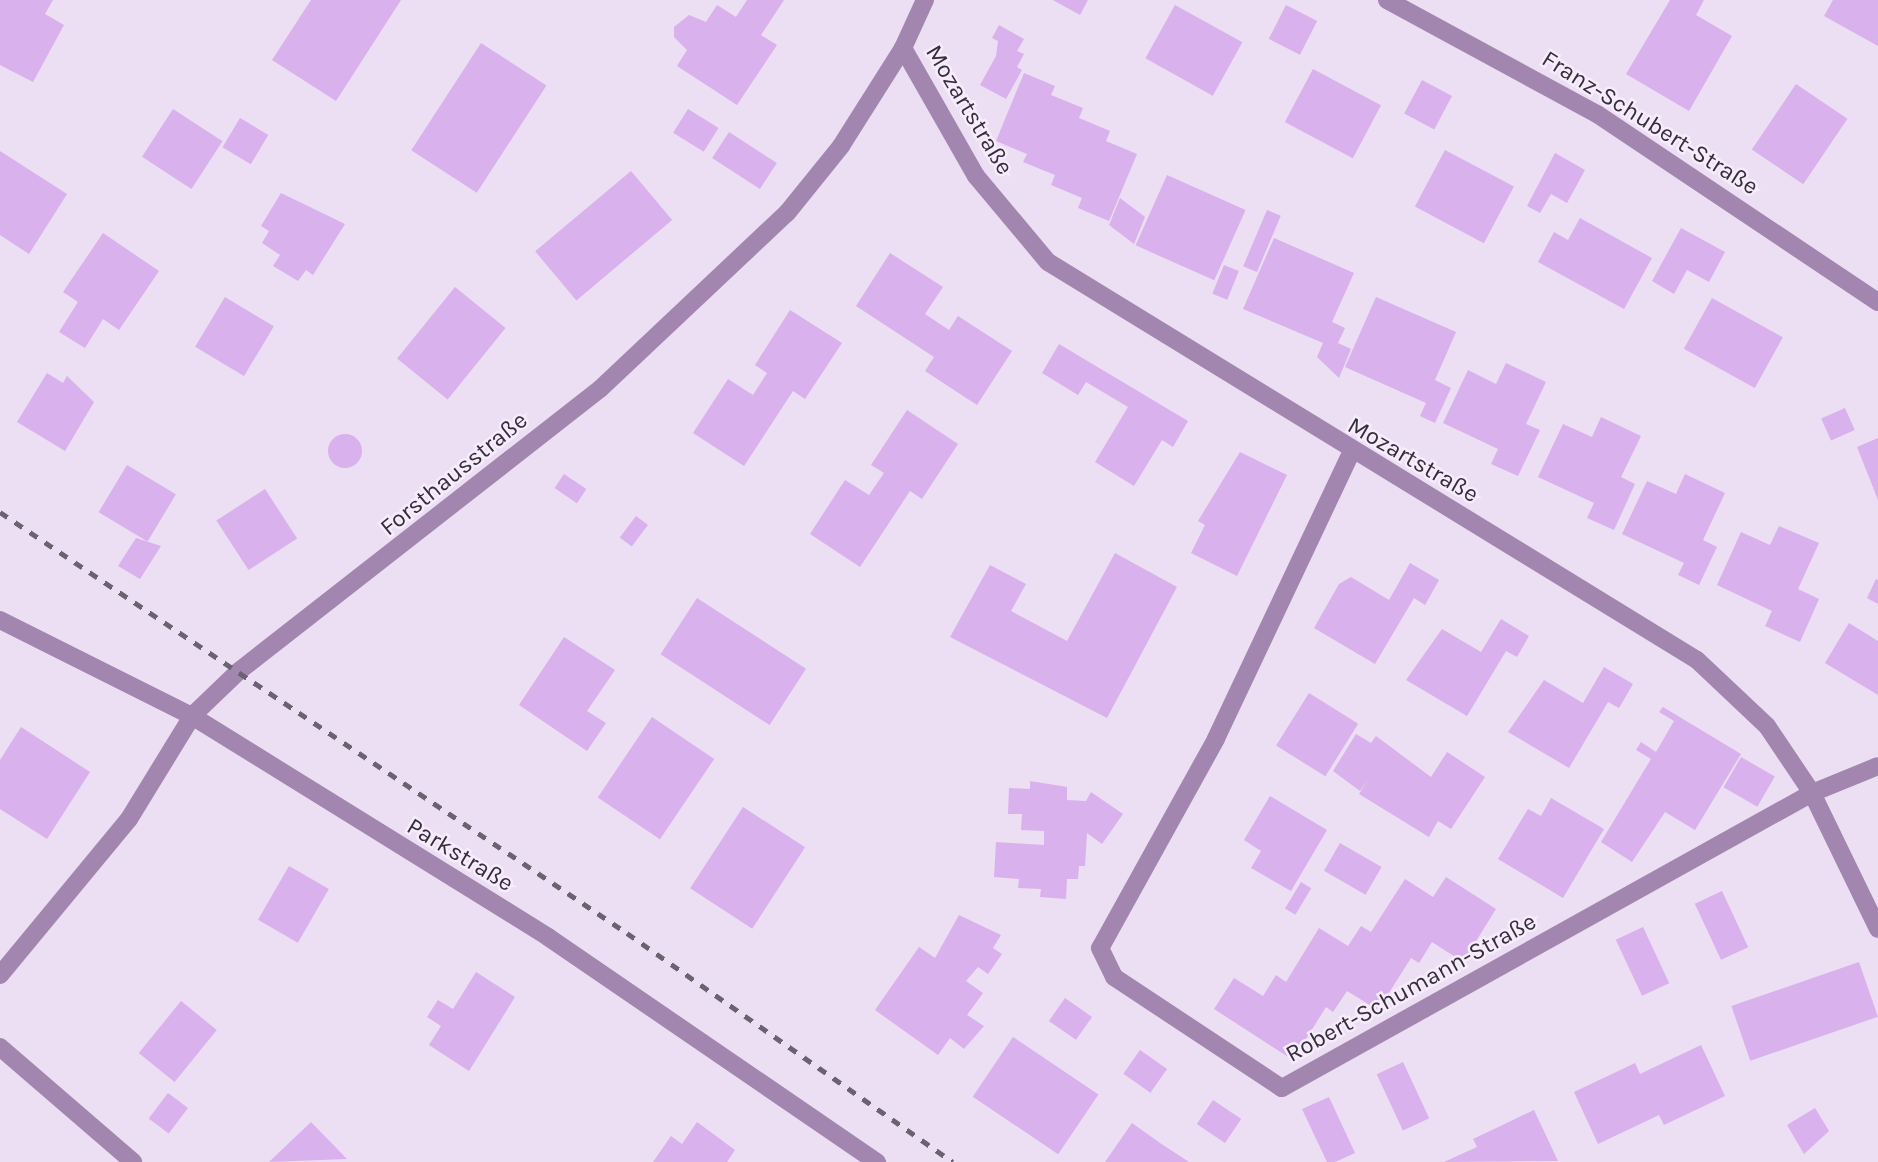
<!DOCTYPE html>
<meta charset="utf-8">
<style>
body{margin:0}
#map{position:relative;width:1878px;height:1162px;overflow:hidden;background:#ecdef3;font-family:Karla,sans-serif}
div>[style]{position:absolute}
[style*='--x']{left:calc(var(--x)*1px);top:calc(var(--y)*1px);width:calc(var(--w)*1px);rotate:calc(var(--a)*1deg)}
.building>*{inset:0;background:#d9b1ec;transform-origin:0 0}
.round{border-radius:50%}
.minor>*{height:18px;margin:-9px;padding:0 9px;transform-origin:9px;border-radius:9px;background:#a286b0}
.rail>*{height:5px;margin-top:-2.5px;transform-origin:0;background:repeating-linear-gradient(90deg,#6a626e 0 9px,transparent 0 18px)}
span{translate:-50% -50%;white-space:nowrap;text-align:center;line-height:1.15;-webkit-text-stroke:5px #f7ecfd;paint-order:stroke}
.street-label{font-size:24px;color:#342f37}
</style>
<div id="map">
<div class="building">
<i style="clip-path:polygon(0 0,53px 0,45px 14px,64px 25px,33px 82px,0 65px)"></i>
<i style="clip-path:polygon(311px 0,401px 0,336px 101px,272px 60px)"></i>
<i style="clip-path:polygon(747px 0,784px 0,761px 35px,777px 45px,737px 105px,677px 66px,687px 50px,674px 37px,674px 27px,689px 15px,706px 22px,717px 5px,736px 17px)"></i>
<i style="clip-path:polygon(1053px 0,1088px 0,1080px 15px)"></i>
<i style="clip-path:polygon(1670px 0,1704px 0,1696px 15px,1732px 36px,1689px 111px,1626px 74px)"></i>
<i style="clip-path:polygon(1833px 0,1878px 0,1878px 46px,1824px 16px)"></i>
<i style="left:1175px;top:5px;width:77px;height:61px;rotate:29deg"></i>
<i style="left:1286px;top:5px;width:35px;height:38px;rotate:27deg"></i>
<i style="clip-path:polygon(999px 25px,1024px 39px,1017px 51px,1024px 54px,1017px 67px,1022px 70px,1006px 99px,980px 85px,996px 56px,998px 41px,992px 38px)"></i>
<i style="left:481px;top:43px;width:78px;height:128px;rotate:33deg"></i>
<i style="left:1313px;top:69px;width:77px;height:60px;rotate:28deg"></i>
<i style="clip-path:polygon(1024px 73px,1055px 86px,1051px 95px,1083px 108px,1079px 118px,1110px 131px,1106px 141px,1137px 154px,1109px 221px,1078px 208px,1082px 198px,1051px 185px,1055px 175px,1023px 162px,1027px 154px,996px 141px)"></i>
<i style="left:1422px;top:80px;width:34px;height:38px;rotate:28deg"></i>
<i style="left:1796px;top:84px;width:62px;height:79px;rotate:34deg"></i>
<i style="left:173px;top:109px;width:59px;height:57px;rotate:33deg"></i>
<i style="left:688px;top:109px;width:36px;height:28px;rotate:32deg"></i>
<i style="left:240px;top:118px;width:33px;height:34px;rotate:31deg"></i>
<i style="left:729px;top:132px;width:57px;height:31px;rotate:33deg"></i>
<i style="left:1445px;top:150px;width:78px;height:64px;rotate:28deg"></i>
<i style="clip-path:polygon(0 151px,67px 194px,29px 254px,0 235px)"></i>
<i style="clip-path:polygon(1555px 153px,1585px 170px,1567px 203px,1551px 194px,1540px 213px,1527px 206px)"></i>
<i style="left:631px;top:171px;width:64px;height:125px;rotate:50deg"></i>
<i style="left:1167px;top:175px;width:86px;height:77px;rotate:24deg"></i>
<i style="clip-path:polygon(281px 193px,345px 224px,313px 275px,306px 270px,298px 281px,273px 266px,280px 255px,262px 243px,269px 231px,261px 226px)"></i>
<i style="clip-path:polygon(1120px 198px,1145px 217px,1134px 244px,1109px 225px)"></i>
<i style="left:1267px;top:210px;width:15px;height:61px;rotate:23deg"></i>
<i style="clip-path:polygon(1580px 218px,1652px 258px,1624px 309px,1538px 262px,1554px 232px,1568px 240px)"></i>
<i style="clip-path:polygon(1681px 228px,1725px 252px,1709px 282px,1687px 270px,1674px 294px,1652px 281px)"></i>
<i style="clip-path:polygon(103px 233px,159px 271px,119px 330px,103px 319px,85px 348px,59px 332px,78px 302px,63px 292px)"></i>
<i style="clip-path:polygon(1274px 238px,1354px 273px,1332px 322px,1345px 328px,1338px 343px,1351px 349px,1339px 378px,1317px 357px,1323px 343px,1243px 309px)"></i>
<i style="clip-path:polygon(890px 253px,943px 287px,925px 314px,949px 330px,958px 316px,1012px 351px,977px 405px,925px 371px,934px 357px,856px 306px)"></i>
<i style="left:1224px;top:265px;width:16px;height:31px;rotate:22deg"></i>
<i style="left:455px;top:287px;width:65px;height:92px;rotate:39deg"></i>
<i style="left:225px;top:297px;width:57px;height:58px;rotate:31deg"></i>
<i style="clip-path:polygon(1376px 297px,1456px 332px,1435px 380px,1451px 388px,1435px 423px,1420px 416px,1426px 403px,1345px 367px)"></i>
<i style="left:1712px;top:298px;width:81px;height:58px;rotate:29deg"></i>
<i style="clip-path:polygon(790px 310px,842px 343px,805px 399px,793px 391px,744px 466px,693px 433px,728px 379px,753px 395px,767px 373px,755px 365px)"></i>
<i style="clip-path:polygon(1059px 344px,1188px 421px,1173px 447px,1162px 440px,1134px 486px,1095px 462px,1128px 407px,1086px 382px,1078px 395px,1042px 373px)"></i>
<i style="clip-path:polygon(1506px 363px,1546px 382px,1526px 424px,1540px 430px,1518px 476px,1491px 464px,1498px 449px,1443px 423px,1468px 370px,1496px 384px)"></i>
<i style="clip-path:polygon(47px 373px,63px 383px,67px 376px,94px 402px,65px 451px,17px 422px)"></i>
<i style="left:1845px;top:408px;width:24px;height:26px;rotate:66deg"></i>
<i style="clip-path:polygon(907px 410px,958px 444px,922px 499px,910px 491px,860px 567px,810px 534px,845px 480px,869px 495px,884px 473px,871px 465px)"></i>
<i style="clip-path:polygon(1601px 417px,1641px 436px,1621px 477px,1635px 484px,1614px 530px,1587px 518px,1594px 503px,1538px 477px,1563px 424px,1592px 437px)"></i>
<i class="round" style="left:328px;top:434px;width:34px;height:34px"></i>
<i style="clip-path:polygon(1878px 438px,1878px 500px,1857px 447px)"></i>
<i style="clip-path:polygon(1240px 452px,1287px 475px,1237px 576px,1191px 553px,1205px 525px,1198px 521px)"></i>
<i style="left:127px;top:465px;width:57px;height:55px;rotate:31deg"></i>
<i style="left:564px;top:474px;width:27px;height:17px;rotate:34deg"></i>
<i style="clip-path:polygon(1685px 474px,1725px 493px,1703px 540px,1717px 547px,1699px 585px,1678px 575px,1684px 563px,1622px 534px,1647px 481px,1676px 494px)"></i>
<i style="left:265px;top:489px;width:59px;height:58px;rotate:57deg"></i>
<i style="left:636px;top:516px;width:15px;height:27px;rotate:37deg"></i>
<i style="clip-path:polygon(1779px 526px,1819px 543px,1798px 589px,1819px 599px,1800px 642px,1765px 626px,1772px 611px,1717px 585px,1741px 532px,1770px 545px)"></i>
<i style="clip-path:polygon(136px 538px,161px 546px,140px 579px,118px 566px)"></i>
<i style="clip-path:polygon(1115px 553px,1177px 587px,1107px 718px,950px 637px,990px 565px,1026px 584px,1011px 611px,1067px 641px)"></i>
<i style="clip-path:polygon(1410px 563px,1439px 580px,1425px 605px,1414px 598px,1375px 664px,1314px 628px,1339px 584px,1351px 577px,1389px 600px)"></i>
<i style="clip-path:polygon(1876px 579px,1878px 580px,1878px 604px,1867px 598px)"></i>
<i style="left:697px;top:598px;width:130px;height:67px;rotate:33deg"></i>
<i style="clip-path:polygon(1501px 619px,1529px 636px,1517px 657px,1506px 651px,1467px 716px,1406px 680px,1442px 629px,1481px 652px)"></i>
<i style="clip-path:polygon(1849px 623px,1878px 641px,1878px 695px,1825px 663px)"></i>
<i style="clip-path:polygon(564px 637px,615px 670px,587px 711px,606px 723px,587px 751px,519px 705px)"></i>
<i style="clip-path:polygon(1604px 667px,1633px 684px,1619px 708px,1608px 702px,1569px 768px,1508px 732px,1544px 680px,1583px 703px)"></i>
<i style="left:1309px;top:693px;width:58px;height:62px;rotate:32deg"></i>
<i style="clip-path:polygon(1663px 707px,1741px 754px,1695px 830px,1665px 812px,1632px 862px,1601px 842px,1651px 759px,1636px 750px,1641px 742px,1656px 752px,1674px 721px,1659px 712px)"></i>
<i style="left:652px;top:717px;width:75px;height:97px;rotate:34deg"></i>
<i style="clip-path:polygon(21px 727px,90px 772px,47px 839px,0 809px,0 760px)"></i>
<i style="clip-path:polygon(1356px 734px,1371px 743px,1376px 736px,1431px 777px,1447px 752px,1485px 777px,1451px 829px,1438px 821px,1429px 837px,1359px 794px,1369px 778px,1360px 791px,1333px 771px)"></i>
<i style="left:1741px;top:757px;width:39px;height:35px;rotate:30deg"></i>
<i style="clip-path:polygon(1030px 781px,1067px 787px,1067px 800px,1086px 801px,1091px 792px,1123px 814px,1102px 844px,1087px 833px,1085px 866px,1079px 866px,1078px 879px,1067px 879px,1066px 899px,1040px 897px,1041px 889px,1018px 888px,1019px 879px,994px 877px,996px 842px,1044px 845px,1044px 831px,1021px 830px,1022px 814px,1008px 814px,1009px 788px,1030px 789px)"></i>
<i style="clip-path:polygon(1270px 796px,1327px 830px,1291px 891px,1251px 868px,1261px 851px,1244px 840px)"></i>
<i style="clip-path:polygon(1551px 798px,1604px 829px,1563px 898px,1498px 859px,1528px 809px,1541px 816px)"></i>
<i style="left:743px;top:807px;width:74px;height:97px;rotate:33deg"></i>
<i style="left:1340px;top:843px;width:48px;height:32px;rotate:30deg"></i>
<i style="left:289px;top:866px;width:46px;height:62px;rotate:30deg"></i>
<i style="clip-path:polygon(1446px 877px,1496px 909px,1463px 962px,1432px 942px,1419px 963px,1411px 958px,1378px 1010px,1347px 991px,1333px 1012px,1326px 1007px,1293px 1060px,1214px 1009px,1234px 978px,1263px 996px,1276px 975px,1286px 982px,1319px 928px,1348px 946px,1361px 926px,1371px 932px,1405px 879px,1433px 897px)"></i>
<i style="left:1301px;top:882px;width:12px;height:31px;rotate:31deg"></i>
<i style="left:1722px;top:891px;width:62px;height:30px;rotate:65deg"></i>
<i style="clip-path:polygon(959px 915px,1001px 935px,993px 948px,1002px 954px,988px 974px,978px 967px,966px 981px,983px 993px,967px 1015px,984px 1026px,964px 1049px,950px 1038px,938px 1055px,875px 1010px,919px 947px,935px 958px)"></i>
<i style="left:1643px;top:927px;width:62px;height:30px;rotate:65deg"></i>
<i style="left:1859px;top:962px;width:58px;height:135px;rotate:71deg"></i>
<i style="clip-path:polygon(476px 972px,515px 997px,469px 1071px,429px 1045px,441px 1026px,427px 1017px,438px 1000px,453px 1009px)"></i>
<i style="left:1065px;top:998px;width:33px;height:28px;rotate:35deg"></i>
<i style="left:181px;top:1001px;width:46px;height:67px;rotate:39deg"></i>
<i style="left:1013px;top:1037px;width:103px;height:72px;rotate:34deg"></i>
<i style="clip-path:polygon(1701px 1045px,1725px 1096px,1664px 1125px,1659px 1115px,1598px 1144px,1574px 1092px,1635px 1063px,1640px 1074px)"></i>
<i style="left:1140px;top:1050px;width:33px;height:29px;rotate:35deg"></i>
<i style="left:1403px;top:1062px;width:62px;height:29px;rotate:65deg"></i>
<i style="left:168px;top:1093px;width:25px;height:32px;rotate:37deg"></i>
<i style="clip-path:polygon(1329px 1097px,1355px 1153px,1335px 1162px,1327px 1162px,1302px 1109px)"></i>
<i style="left:1213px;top:1100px;width:34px;height:29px;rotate:34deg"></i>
<i style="clip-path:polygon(1815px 1108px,1829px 1131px,1804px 1154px,1787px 1125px)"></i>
<i style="clip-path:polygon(1534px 1110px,1558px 1161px,1444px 1162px,1477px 1147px,1473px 1139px)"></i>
<i style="clip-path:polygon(311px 1122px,347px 1159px,269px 1162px)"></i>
<i style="clip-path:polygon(697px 1122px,735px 1150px,727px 1162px,653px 1162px,671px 1136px,682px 1144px)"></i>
<i style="clip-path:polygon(1132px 1123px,1160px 1143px,1189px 1162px,1105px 1162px)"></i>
</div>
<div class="minor">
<i style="--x:1387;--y:0;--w:239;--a:28.5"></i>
<i style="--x:1597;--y:114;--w:338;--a:33.8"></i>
<i style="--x:903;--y:48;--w:147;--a:60.3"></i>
<i style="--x:976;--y:176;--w:112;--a:50.1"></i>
<i style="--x:1048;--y:262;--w:761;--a:31.52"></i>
<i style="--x:1697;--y:660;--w:96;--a:43.3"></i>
<i style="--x:1767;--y:726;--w:81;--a:56.1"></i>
<i style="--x:1812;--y:793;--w:151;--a:64.1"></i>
<i style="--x:1351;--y:453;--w:316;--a:115.3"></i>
<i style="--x:1216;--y:739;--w:239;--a:119"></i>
<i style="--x:1100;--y:948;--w:32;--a:64"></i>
<i style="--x:1114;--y:977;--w:201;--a:33.5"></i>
<i style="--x:1282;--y:1088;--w:607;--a:-29.1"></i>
<i style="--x:1812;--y:793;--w:71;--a:-22.2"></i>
<i style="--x:0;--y:620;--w:215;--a:26.6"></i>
<i style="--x:192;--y:716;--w:419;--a:31.8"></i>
<i style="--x:548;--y:937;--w:399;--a:34.4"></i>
<i style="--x:0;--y:975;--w:202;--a:-50.4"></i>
<i style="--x:129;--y:819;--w:121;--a:-58.5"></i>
<i style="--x:192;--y:716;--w:65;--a:-43.8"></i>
<i style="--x:239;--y:671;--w:458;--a:-38"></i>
<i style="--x:600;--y:389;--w:257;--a:-43.3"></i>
<i style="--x:787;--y:213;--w:86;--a:-51.1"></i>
<i style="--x:841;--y:146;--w:116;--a:-57.7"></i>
<i style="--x:903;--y:48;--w:53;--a:-65.4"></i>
<i style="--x:0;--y:1047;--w:176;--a:40.8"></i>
</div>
<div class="rail">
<i style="--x:0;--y:512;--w:755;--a:33.88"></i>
<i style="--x:627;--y:933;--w:398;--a:35.1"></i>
</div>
<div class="street-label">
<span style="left:969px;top:110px;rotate:59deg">Mozartstraße</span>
<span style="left:1650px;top:123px;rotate:32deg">Franz-Schubert-Straße</span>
<span style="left:1413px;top:460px;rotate:30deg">Mozartstraße</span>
<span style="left:454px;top:474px;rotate:-39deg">Forsthausstraße</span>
<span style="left:460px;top:855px;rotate:31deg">Parkstraße</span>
<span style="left:1411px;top:988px;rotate:-29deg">Robert-Schumann-Straße</span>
</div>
</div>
